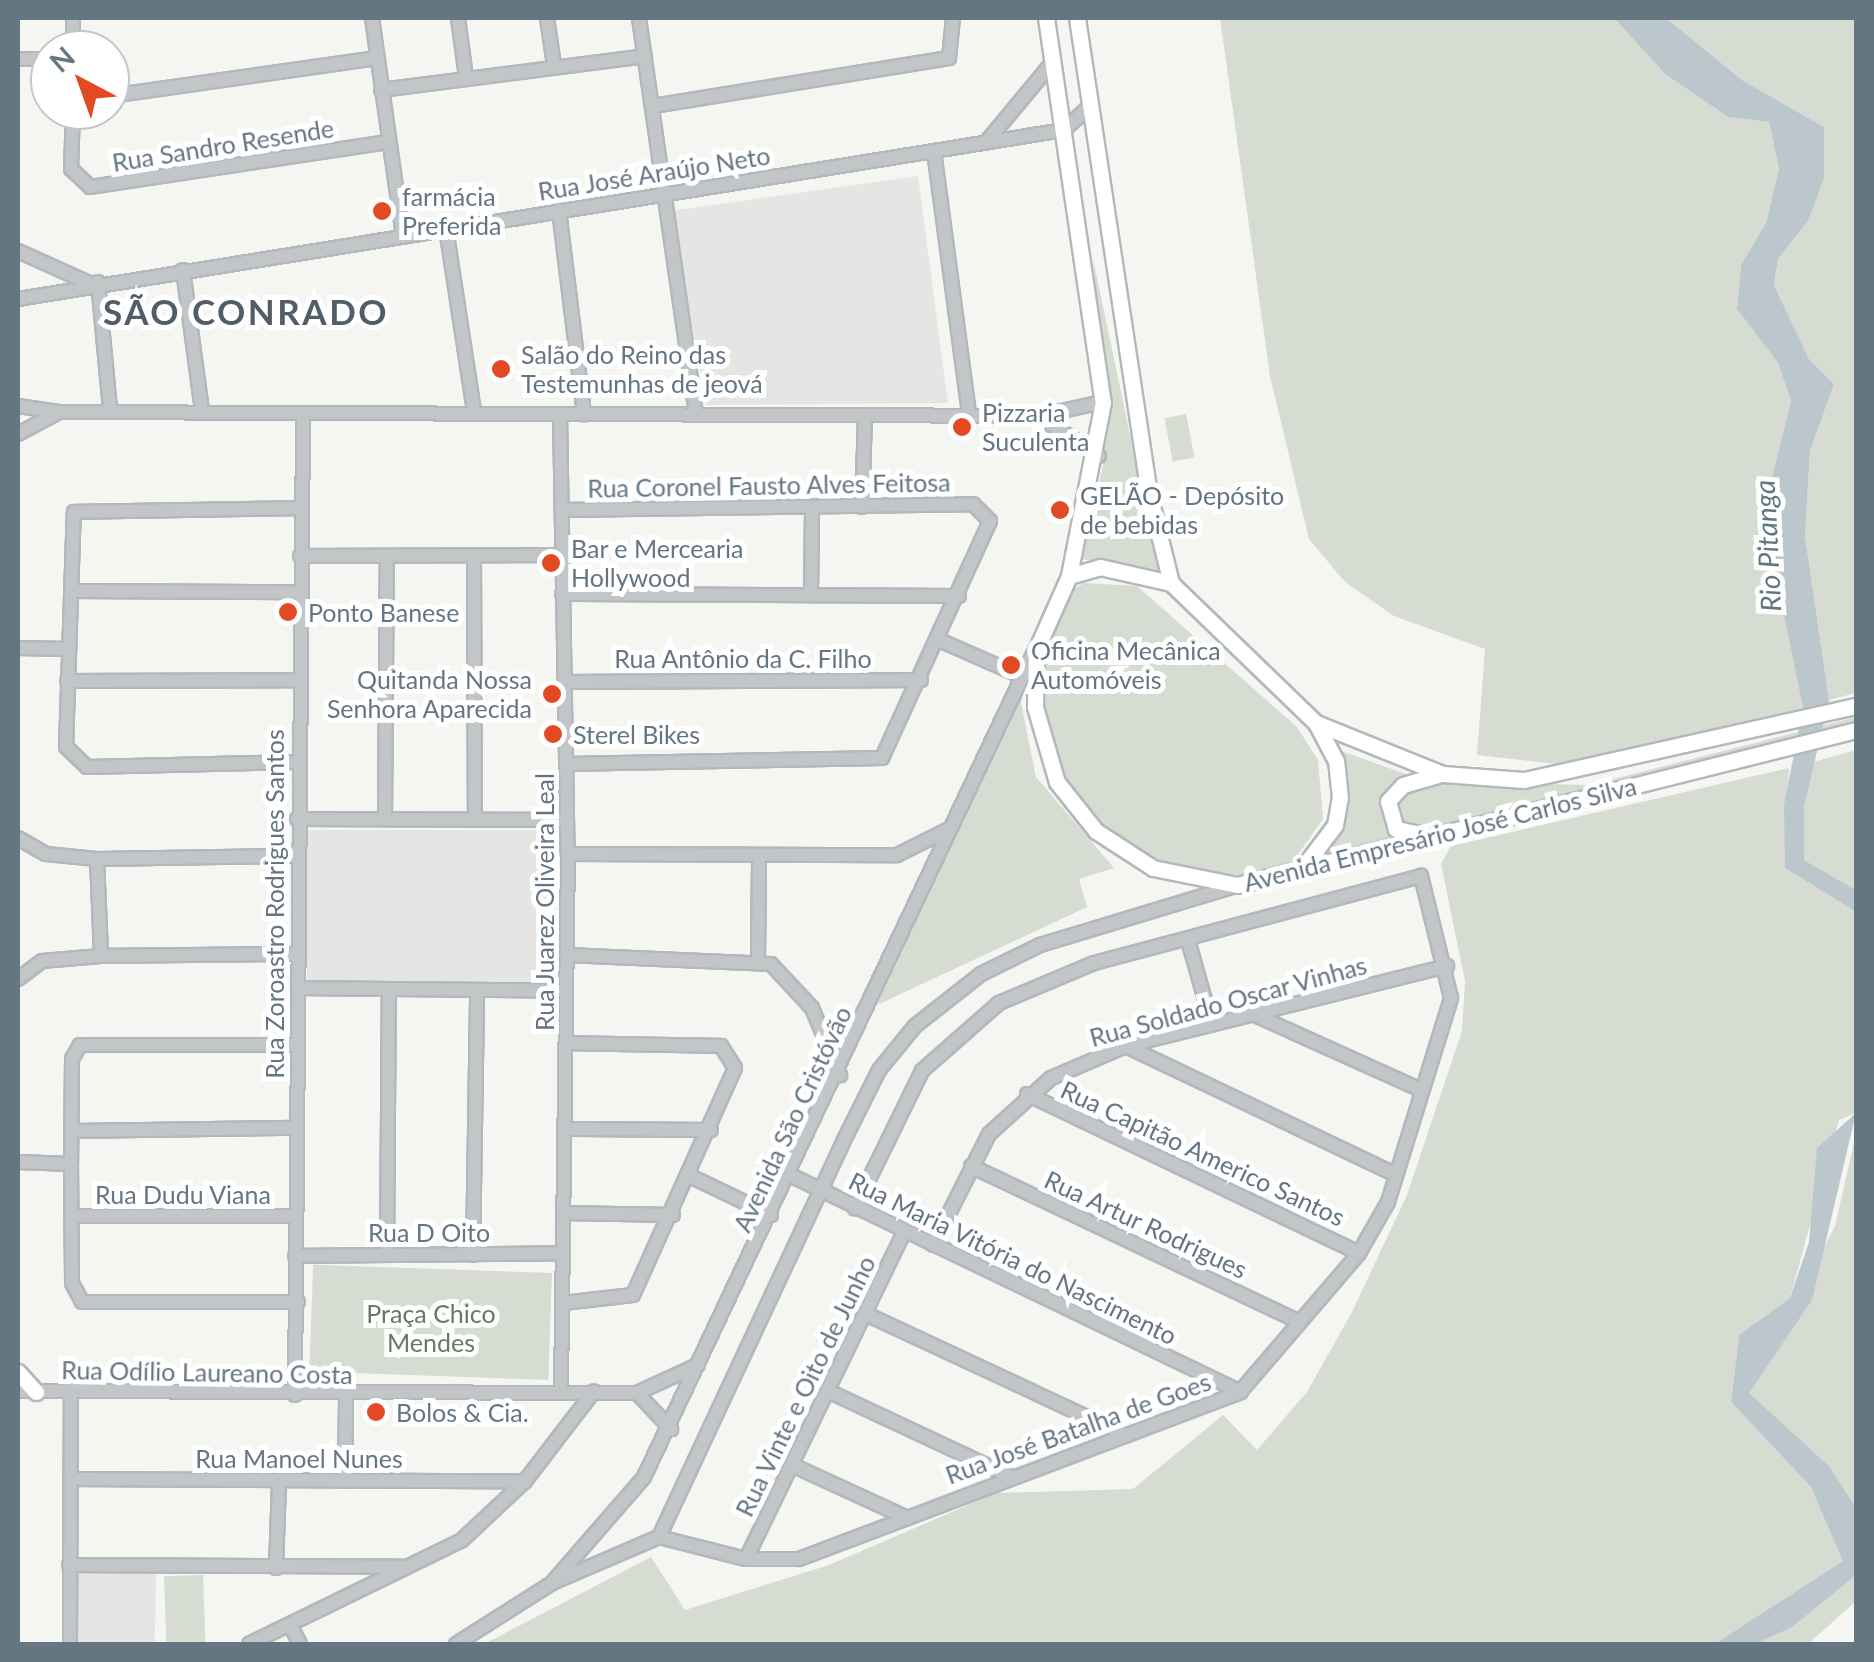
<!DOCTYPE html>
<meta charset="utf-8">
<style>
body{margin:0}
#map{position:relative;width:1874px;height:1662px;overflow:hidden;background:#f5f5f1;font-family:Lato,sans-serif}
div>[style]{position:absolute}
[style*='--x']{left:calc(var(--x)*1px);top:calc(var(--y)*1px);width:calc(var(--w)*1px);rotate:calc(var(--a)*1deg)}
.built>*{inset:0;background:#e5e6e4;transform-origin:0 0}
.green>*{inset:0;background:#d6dcd2;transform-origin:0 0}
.water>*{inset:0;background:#bbc7cc}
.roads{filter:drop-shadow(2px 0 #b3b8bb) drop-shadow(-2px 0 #b3b8bb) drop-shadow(0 2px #b3b8bb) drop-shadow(0 -2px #b3b8bb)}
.minor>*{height:12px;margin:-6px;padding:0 6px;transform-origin:6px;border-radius:6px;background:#c2c6c9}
.major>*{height:15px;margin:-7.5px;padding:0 7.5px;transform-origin:7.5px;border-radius:7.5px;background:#fff}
.dots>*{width:28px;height:28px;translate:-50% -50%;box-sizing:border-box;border:5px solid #fff;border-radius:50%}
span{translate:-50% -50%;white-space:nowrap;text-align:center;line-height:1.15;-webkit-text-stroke:10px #fff;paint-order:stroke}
.street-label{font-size:25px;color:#647682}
.poi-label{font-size:25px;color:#647682}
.left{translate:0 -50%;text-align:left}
.right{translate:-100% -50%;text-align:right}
.park-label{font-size:25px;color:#687963}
.water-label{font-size:28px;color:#5f777f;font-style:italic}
.district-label{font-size:35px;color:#525e67;font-weight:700;letter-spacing:2.5px}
.frame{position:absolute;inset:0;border:20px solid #647682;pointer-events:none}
.north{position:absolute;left:30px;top:30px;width:100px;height:100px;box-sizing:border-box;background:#fff;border:2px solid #c1c8cd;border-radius:50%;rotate:319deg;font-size:28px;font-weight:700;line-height:40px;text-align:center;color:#647682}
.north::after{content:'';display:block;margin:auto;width:35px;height:45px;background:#e34923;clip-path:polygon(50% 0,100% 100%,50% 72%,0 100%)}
</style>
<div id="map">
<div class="built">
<i style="clip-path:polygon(918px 176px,948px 403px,707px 405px,670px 211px)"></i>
<i style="left:307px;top:830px;width:244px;height:154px"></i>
<i style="left:73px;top:1570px;width:83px;height:74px;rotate:1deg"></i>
</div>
<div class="green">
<i style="clip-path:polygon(1220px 18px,1614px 18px,1665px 74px,1728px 117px,1769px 122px,1779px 169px,1766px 223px,1741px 265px,1737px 309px,1778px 363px,1791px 401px,1763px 514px,1803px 708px,1565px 765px,1477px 755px,1485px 649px,1394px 616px,1345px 582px,1309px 539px,1270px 376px)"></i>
<i style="clip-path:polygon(1666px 18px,1856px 18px,1856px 693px,1829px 700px,1805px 536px,1810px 451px,1834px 384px,1809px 359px,1774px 285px,1778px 259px,1808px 221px,1824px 127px,1742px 80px)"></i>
<i style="clip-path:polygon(1093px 259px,1151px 535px,1161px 571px,1080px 559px,1104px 462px,1107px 397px)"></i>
<i style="left:1186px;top:414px;width:44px;height:22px;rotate:79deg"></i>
<i style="clip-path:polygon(1084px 583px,1137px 586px,1297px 727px,1318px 760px,1323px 819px,1290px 866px,1259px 877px,1179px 869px,1105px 834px,1074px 801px,1046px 730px,1042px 655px,1068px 592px)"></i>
<i style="clip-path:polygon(1020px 698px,1036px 777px,1114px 868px,1079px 879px,1087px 907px,877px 1005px)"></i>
<i style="clip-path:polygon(1856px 717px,1856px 722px,1318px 859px,1340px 817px,1330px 747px,1428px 782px,1590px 785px)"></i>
<i style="clip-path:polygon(1856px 750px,1856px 890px,1804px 860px,1804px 807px,1813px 762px)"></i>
<i style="clip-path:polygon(1789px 768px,1785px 868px,1856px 912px,1856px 1113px,1839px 1120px,1790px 1298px,1739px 1335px,1731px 1402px,1811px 1487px,1839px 1536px,1843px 1561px,1808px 1588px,1715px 1644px,484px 1644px,651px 1557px,685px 1610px,829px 1565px,996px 1493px,1133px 1489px,1223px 1415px,1257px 1450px,1307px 1392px,1352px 1312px,1407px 1195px,1462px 1031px,1465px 981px,1441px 864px,1451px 846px)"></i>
<i style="clip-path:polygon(1856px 1134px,1856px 1508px,1830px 1467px,1748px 1393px,1835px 1226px)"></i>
<i style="left:552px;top:1273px;width:107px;height:239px;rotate:92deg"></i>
<i style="left:203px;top:1575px;width:69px;height:39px;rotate:88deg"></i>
<i style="clip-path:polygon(1856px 1575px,1856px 1601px,1808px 1644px,1755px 1644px)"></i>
</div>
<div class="water">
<i style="clip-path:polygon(1614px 18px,1666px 18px,1742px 80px,1824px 127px,1824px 178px,1808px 221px,1778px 259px,1774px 285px,1809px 359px,1834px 384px,1810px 451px,1805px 536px,1829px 700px,1804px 807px,1804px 860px,1856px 890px,1856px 912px,1785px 868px,1784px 805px,1803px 708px,1763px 514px,1791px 401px,1778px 363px,1737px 309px,1741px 265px,1766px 223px,1779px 169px,1769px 122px,1728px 117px,1665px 74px)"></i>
<i style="clip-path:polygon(1856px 1113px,1812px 1300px,1749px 1393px,1830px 1467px,1856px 1508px,1856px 1575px,1792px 1627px,1755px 1644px,1715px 1644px,1843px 1561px,1811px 1487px,1731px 1402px,1739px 1335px,1790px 1298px,1809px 1242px,1817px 1148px)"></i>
</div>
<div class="roads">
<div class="minor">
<i style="--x:73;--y:18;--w:32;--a:90"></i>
<i style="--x:372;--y:18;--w:221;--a:81.9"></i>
<i style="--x:458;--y:18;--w:60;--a:82.3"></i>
<i style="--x:547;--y:18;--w:48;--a:81.5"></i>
<i style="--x:639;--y:18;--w:399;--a:81.8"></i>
<i style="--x:18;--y:59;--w:32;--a:0"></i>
<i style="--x:381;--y:90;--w:266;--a:-7.3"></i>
<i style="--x:110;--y:96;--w:270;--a:-8.1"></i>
<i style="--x:653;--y:106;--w:300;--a:-9.2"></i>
<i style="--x:949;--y:58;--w:40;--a:-84.3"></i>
<i style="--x:73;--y:110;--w:59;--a:91.9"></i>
<i style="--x:71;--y:169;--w:26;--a:43"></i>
<i style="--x:90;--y:187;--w:302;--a:-8.6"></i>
<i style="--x:988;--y:140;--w:100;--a:-50.3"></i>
<i style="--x:934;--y:151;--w:264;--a:82.4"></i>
<i style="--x:559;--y:210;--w:206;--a:83"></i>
<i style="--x:446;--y:228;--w:185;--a:81.3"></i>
<i style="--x:18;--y:251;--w:76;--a:24.2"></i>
<i style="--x:183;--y:270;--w:141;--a:82.3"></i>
<i style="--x:98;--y:282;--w:129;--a:84.6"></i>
<i style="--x:18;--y:299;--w:1060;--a:-9.18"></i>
<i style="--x:1064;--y:130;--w:35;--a:-43"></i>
<i style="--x:18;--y:406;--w:41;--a:8.3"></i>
<i style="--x:560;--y:415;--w:439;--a:89"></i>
<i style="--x:568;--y:854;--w:536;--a:90.75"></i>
<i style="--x:1038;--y:416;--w:73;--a:33.3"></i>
<i style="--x:18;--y:434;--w:47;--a:-28.2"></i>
<i style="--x:59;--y:412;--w:979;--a:0.23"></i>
<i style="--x:1038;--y:416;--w:66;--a:-12.2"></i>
<i style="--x:862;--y:507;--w:91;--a:-88.1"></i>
<i style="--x:562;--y:510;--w:411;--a:-0.8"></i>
<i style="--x:973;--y:504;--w:24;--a:45"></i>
<i style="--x:990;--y:521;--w:260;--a:114.5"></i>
<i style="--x:882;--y:758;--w:315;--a:178.9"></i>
<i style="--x:300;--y:556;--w:262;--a:-0.2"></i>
<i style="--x:474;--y:557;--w:261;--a:89.8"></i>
<i style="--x:72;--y:591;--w:226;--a:0.3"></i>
<i style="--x:562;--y:594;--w:397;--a:0.3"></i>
<i style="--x:811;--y:594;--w:85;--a:-89.3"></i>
<i style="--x:939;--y:640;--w:90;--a:23.7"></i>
<i style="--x:18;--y:648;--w:50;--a:1.1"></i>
<i style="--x:67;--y:681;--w:231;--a:-0.2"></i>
<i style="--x:566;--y:682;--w:355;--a:-0.3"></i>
<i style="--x:296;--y:762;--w:209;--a:178.6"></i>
<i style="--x:87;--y:767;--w:29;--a:-136"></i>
<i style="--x:66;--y:747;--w:235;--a:-88.1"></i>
<i style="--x:74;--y:512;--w:225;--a:-1"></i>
<i style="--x:297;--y:819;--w:270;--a:0.2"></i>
<i style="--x:385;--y:819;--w:262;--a:-89.6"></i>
<i style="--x:18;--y:838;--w:32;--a:30"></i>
<i style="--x:46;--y:854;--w:51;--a:5.6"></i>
<i style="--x:97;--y:859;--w:200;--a:-0.9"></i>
<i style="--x:568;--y:854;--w:329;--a:0.2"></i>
<i style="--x:897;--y:855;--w:58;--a:-26.6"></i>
<i style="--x:97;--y:859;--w:97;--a:87.6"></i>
<i style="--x:1188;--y:940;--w:88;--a:74.2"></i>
<i style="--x:566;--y:955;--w:205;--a:2.5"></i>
<i style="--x:771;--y:964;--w:60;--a:47"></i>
<i style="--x:812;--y:1008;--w:73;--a:67.3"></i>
<i style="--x:758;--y:959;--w:103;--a:-89.4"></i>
<i style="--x:18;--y:979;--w:30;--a:-37"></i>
<i style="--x:42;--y:961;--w:59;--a:-4.8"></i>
<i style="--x:101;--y:956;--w:198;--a:-0.6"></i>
<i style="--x:298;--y:988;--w:266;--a:0.6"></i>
<i style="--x:1255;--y:1015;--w:182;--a:24.3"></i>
<i style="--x:296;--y:1045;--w:216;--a:180"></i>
<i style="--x:80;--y:1045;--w:16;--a:120"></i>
<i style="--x:72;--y:1059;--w:105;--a:90.5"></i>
<i style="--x:71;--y:1164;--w:119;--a:89.5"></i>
<i style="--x:72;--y:1283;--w:21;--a:62"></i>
<i style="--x:82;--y:1302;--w:216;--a:0"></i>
<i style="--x:1126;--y:1046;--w:299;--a:25.5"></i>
<i style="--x:1027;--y:1094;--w:368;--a:25.6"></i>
<i style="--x:564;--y:1129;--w:147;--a:0.4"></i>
<i style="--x:72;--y:1131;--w:225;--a:-0.8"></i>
<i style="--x:18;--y:1162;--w:53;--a:2.2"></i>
<i style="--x:971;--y:1166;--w:364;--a:25.4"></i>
<i style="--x:790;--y:1175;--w:500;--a:25.7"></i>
<i style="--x:690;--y:1176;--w:90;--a:25.7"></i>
<i style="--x:563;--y:1213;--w:110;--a:1"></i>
<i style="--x:72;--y:1216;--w:223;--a:0"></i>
<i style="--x:933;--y:1245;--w:124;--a:-63.2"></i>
<i style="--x:989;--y:1134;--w:84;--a:-42.1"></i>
<i style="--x:1051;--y:1078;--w:82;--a:-23.1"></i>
<i style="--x:1126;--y:1046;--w:331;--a:-14"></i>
<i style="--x:387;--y:1255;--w:266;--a:-89.6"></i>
<i style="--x:473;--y:1255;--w:264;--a:-89.1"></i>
<i style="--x:295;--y:1256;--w:268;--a:-0.6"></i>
<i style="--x:563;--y:1303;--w:70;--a:-6.5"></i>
<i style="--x:633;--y:1295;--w:249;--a:-65.8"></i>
<i style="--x:735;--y:1068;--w:26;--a:-122"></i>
<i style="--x:721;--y:1046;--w:155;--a:-178.9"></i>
<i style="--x:866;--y:1314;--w:286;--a:25"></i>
<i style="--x:18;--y:1391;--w:619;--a:0.19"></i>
<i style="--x:637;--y:1393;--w:67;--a:-24.7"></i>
<i style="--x:828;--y:1391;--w:203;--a:25.1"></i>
<i style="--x:637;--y:1393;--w:50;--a:46.6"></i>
<i style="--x:295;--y:1395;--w:982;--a:-89.53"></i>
<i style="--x:792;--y:1465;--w:124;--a:24.7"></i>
<i style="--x:72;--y:1479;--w:453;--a:0.3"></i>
<i style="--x:345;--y:1481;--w:84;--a:-89.3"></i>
<i style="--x:659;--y:1537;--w:436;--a:-65"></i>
<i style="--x:843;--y:1142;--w:80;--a:-63.4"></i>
<i style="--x:879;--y:1070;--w:57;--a:-50.7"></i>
<i style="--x:915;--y:1026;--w:84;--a:-38.2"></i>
<i style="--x:981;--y:974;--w:66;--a:-26.2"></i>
<i style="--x:1040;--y:945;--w:204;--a:-16.8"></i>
<i style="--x:746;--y:1559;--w:363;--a:-64.2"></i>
<i style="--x:69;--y:1565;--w:333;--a:0.3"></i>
<i style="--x:276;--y:1568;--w:87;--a:-88"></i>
<i style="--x:552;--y:1583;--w:116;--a:-23.3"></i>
<i style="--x:659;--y:1537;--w:90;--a:14.2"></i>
<i style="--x:746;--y:1559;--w:53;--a:0"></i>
<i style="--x:799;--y:1559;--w:472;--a:-20.7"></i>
<i style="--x:1240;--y:1392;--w:183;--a:-49.4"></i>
<i style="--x:1359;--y:1253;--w:59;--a:-60.4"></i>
<i style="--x:1388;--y:1202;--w:214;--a:-72.8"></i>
<i style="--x:1451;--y:998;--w:126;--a:-103.8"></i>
<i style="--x:1421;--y:876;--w:338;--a:165.1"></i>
<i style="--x:1094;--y:963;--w:103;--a:157.2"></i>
<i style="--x:999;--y:1003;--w:103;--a:138.6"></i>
<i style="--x:922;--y:1071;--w:153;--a:116.1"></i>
<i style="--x:290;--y:1625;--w:21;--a:62"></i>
<i style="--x:70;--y:1644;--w:251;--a:-89.8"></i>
<i style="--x:249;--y:1644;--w:237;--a:-26"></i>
<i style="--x:462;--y:1540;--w:86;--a:-43.1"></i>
<i style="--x:525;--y:1481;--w:113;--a:-52.5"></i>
<i style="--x:456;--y:1644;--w:114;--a:-32.4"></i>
<i style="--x:552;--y:1583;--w:140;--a:-49"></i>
<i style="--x:644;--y:1477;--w:913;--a:-64.7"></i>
</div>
<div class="major">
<i style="--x:1046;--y:18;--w:388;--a:81.6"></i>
<i style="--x:1103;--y:402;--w:177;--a:101.1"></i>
<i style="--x:1069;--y:576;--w:81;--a:114"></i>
<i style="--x:1036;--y:650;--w:57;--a:91"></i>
<i style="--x:1035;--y:707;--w:78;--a:73.7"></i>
<i style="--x:1057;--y:782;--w:63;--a:51.5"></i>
<i style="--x:1096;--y:831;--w:68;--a:33"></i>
<i style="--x:1153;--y:868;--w:86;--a:11.4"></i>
<i style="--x:1237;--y:885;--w:638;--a:-14.06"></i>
<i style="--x:1077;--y:18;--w:481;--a:81.4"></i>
<i style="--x:1149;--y:494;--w:92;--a:76.1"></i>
<i style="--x:1171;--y:583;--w:202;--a:44"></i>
<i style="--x:1316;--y:723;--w:137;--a:21.9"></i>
<i style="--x:1443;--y:774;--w:81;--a:4.2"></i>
<i style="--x:1524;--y:780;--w:340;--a:-12.6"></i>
<i style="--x:1069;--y:576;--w:32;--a:-16"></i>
<i style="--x:1100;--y:567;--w:73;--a:12.7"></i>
<i style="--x:1425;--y:835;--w:30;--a:-168"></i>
<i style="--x:1396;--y:829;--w:29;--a:-106"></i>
<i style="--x:1388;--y:801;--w:22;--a:-47"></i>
<i style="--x:1403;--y:785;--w:37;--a:-16"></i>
<i style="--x:1301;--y:870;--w:56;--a:-52.9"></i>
<i style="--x:1335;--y:825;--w:27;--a:-80"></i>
<i style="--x:1340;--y:798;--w:37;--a:-96"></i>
<i style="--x:1336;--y:761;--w:43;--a:-117.8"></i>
<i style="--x:18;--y:1372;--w:27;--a:48"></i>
</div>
</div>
<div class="dots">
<i style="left:382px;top:211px;background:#e34923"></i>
<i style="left:501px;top:369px;background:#e34923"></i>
<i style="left:962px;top:427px;background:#e34923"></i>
<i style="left:1060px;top:510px;background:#e34923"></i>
<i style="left:551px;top:563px;background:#e34923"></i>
<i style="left:288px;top:612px;background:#e34923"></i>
<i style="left:1011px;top:665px;background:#e34923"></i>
<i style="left:552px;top:694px;background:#e34923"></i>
<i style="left:553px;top:734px;background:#e34923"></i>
<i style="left:376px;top:1412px;background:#e34923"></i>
</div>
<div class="street-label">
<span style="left:223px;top:145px;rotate:-9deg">Rua Sandro Resende</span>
<span style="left:654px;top:173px;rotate:-9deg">Rua José Araújo Neto</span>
<span style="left:769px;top:485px;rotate:-1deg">Rua Coronel Fausto Alves Feitosa</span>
<span style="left:743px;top:658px">Rua Antônio da C. Filho</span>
<span style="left:1440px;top:834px;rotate:-14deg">Avenida Empresário José Carlos Silva</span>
<span style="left:544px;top:902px;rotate:-90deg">Rua Juarez Oliveira Leal</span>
<span style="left:274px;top:904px;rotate:-90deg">Rua Zoroastro Rodrigues Santos</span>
<span style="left:1228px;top:1001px;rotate:-15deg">Rua Soldado Oscar Vinhas</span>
<span style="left:792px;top:1119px;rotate:-65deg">Avenida São Cristóvão</span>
<span style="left:1203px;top:1153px;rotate:25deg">Rua Capitão Americo Santos</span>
<span style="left:183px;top:1194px">Rua Dudu Viana</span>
<span style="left:1146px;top:1224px;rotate:25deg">Rua Artur Rodrigues</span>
<span style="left:429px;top:1232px">Rua D Oito</span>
<span style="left:1013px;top:1258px;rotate:26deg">Rua Maria Vitória do Nascimento</span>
<span style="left:207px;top:1372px;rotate:1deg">Rua Odílio Laureano Costa</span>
<span style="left:805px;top:1386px;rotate:-64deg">Rua Vinte e Oito de Junho</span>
<span style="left:1078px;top:1428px;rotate:-20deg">Rua José Batalha de Goes</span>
<span style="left:299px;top:1458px">Rua Manoel Nunes</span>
</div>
<div class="poi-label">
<span class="left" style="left:402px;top:211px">farmácia<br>Preferida</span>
<span class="left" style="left:521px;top:369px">Salão do Reino das<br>Testemunhas de jeová</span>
<span class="left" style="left:982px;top:427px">Pizzaria<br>Suculenta</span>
<span class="left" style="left:1080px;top:510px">GELÃO - Depósito<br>de bebidas</span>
<span class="left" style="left:571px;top:563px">Bar e Mercearia<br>Hollywood</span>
<span class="left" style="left:308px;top:612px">Ponto Banese</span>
<span class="left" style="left:1031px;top:665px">Oficina Mecânica<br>Automóveis</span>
<span class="right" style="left:532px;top:694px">Quitanda Nossa<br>Senhora Aparecida</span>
<span class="left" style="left:573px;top:734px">Sterel Bikes</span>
<span class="left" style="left:396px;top:1412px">Bolos &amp; Cia.</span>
</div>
<div class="park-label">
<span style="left:431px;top:1328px">Praça Chico<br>Mendes</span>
</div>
<div class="water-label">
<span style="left:1767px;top:546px;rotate:-93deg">Rio Pitanga</span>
</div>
<div class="district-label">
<span style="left:246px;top:311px">SÃO CONRADO</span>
</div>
<div class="frame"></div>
<div class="north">N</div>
</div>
